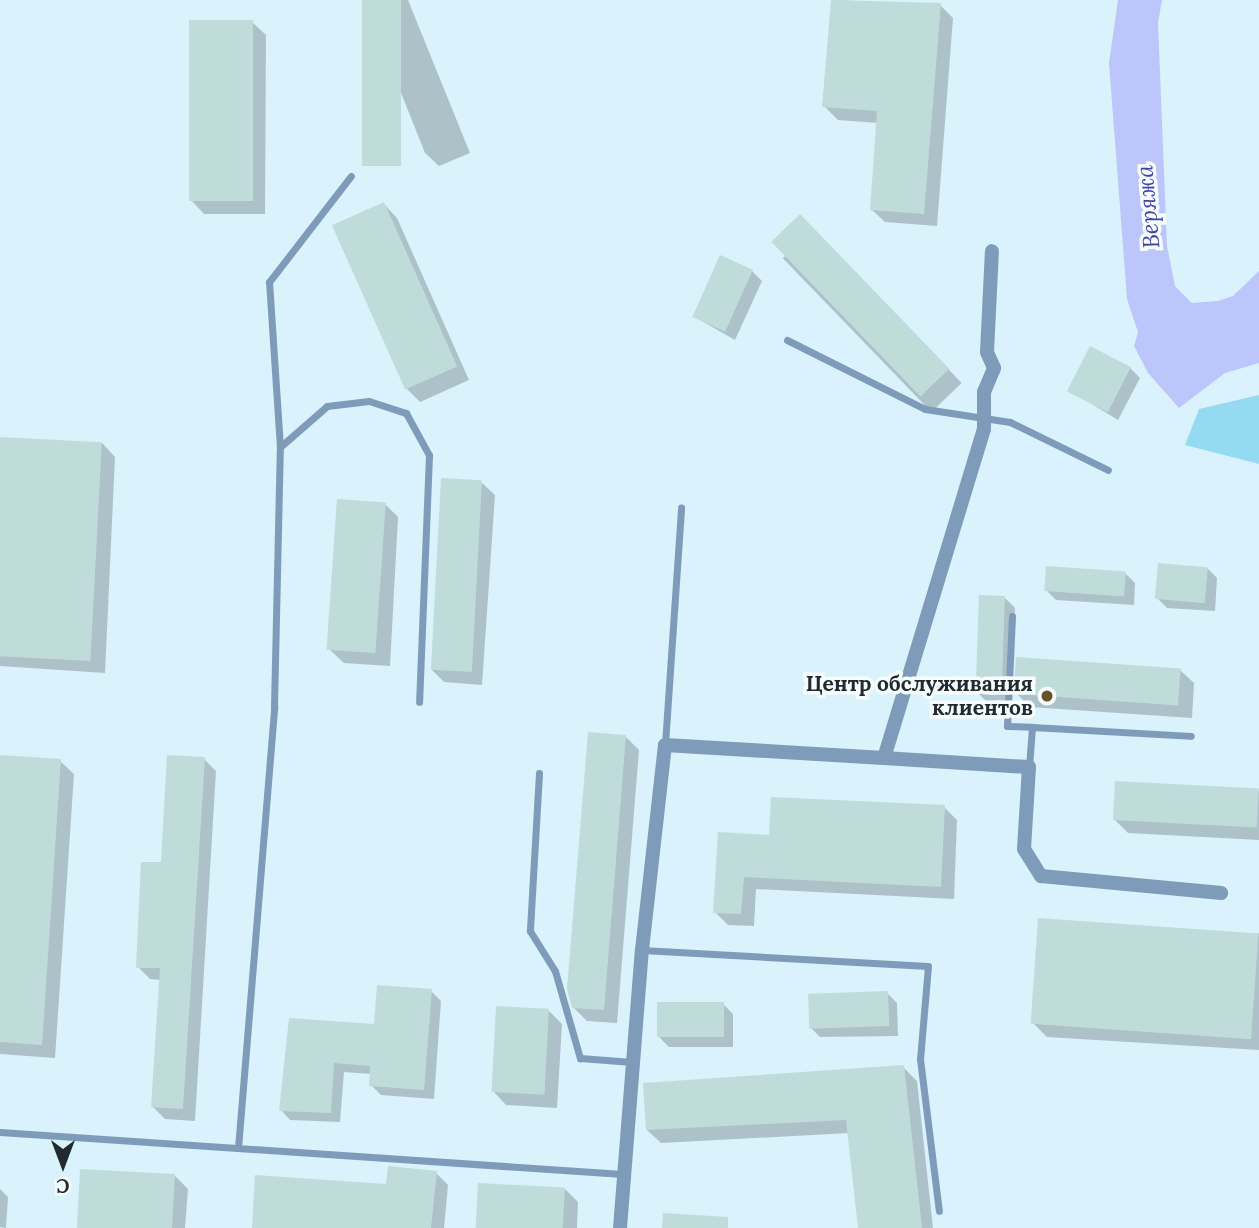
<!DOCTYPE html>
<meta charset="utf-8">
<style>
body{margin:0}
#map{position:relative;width:1259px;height:1228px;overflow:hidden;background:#d9f2fb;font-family:Lora,serif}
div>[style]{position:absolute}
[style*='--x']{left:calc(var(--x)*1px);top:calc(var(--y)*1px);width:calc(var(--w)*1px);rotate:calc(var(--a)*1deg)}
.green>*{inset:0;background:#94dbf2}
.water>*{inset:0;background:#bdc6fb}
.shadow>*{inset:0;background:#0003;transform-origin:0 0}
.building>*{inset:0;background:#c0dcda;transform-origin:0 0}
.service>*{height:7px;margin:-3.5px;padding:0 3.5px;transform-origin:3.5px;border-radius:3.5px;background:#7e9cba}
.minor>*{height:14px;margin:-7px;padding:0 7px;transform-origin:7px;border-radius:7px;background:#7e9cba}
.dots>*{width:19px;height:19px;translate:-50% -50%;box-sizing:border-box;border:4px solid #f6fbfd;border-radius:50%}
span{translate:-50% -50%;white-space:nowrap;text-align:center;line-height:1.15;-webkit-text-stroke:7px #f6fbfd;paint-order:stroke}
.poi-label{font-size:21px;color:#212b2e;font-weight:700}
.right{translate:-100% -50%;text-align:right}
.water-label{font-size:23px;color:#4144a5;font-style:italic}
.north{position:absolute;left:28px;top:1130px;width:70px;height:70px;-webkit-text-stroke:5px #f6fbfd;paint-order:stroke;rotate:180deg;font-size:19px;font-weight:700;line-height:28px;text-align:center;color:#212b2e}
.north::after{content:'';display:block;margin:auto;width:24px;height:32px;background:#212b2e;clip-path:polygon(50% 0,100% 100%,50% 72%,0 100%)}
</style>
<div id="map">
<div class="green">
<i style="clip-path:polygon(1259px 395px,1259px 464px,1185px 445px,1199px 409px)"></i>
</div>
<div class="water">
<i style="clip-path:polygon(1118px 0,1162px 0,1158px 23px,1167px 246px,1175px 286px,1192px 303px,1218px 301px,1233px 296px,1259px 271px,1259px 363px,1225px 373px,1179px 408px,1148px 373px,1134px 346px,1138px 332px,1127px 299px,1109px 63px)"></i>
</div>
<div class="shadow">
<i style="clip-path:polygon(364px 0,408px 0,470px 153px,439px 166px,425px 153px)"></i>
<i style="clip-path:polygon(833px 0,940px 5px,953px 18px,937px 226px,885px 222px,871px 209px,878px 123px,838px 120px,824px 106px)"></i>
<i style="clip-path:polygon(252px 22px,266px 35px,265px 214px,204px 214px,191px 200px)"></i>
<i style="clip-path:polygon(384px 204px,397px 218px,469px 380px,420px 402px,406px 388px)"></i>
<i style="left:813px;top:229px;width:214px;height:42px;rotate:46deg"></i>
<i style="clip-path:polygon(752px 271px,762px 281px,735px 340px,693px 316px)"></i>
<i style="clip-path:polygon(1130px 368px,1140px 378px,1118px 420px,1069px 390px)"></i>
<i style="clip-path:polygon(0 439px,102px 443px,115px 457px,105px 673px,0 666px)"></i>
<i style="clip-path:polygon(481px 482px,495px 495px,482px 685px,444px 682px,431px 669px)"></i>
<i style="clip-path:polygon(385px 504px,398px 517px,390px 666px,344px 663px,330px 650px)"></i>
<i style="clip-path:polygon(1207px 568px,1217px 578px,1215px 611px,1167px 608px,1157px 598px)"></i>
<i style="clip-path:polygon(1125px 573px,1135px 583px,1134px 605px,1056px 600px,1046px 590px)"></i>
<i style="clip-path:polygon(1005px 598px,1015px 608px,1012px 702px,986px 701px,976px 691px)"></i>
<i style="clip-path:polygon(1180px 670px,1194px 683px,1192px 718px,1030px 707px,1016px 693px)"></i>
<i style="clip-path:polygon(626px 737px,639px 750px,617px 1023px,587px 1021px,573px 1007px)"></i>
<i style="clip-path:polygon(0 757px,60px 761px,74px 774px,55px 1058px,0 1054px)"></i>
<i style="clip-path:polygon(204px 759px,216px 771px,195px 1121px,165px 1119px,153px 1107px,161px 980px,150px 979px,138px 967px,163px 864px)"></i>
<i style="clip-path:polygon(1259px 791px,1259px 840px,1128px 833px,1114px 819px)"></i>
<i style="clip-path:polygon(944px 807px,957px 820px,954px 899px,756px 889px,754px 926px,728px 925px,715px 912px,771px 837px)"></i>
<i style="clip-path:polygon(1259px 933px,1259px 1050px,1047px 1037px,1033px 1023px)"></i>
<i style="clip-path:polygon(431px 991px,441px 1001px,434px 1099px,381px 1095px,371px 1085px,371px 1074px,344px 1072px,340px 1122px,290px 1120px,281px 1110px,375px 1025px)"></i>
<i style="clip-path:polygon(887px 993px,897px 1003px,898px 1036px,820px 1037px,810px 1027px)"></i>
<i style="clip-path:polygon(723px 1004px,733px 1014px,733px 1047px,669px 1047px,659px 1037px)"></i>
<i style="clip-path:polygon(548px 1010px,562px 1024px,557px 1108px,506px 1105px,493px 1091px)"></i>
<i style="clip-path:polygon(903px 1067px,917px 1081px,933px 1228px,860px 1228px,849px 1133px,661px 1143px,647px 1130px)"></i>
<i style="clip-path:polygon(436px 1173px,448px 1185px,444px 1228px,253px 1228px)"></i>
<i style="clip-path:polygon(174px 1175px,188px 1189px,185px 1228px,78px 1228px)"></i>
<i style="clip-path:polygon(0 1189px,8px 1197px,6px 1228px,0 1227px)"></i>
<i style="clip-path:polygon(565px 1189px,578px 1202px,577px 1228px,478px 1228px)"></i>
</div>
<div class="building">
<i style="left:362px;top:0;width:39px;height:166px"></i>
<i style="clip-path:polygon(831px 0,941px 3px,924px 214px,870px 210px,877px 111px,822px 107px)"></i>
<i style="left:189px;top:20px;width:64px;height:181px"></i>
<i style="left:384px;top:202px;width:180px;height:57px;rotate:66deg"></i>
<i style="left:800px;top:214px;width:215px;height:40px;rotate:46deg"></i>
<i style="left:720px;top:255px;width:36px;height:68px;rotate:24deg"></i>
<i style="left:1090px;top:346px;width:46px;height:51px;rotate:27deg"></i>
<i style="left:0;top:437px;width:102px;height:219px;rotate:3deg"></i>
<i style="left:441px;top:478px;width:41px;height:192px;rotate:3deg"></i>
<i style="left:337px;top:499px;width:49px;height:151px;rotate:4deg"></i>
<i style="left:1158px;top:563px;width:50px;height:36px;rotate:5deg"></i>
<i style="left:1046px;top:566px;width:80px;height:25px;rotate:4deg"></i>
<i style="left:979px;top:595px;width:26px;height:97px;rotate:2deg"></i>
<i style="left:1016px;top:657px;width:165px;height:37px;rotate:4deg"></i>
<i style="clip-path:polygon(588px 732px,626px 735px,604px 1010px,572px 1008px,567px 989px)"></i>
<i style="clip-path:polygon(0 755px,61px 759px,42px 1045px,0 1042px)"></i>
<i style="clip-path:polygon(167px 755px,205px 757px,183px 1109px,151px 1107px,160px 968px,136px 968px,141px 862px,161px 862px)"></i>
<i style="left:1115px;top:781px;width:144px;height:39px;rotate:3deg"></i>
<i style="clip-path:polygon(771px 797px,945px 805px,941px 887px,744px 877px,741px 914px,713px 913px,718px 832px,769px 835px)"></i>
<i style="left:1038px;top:918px;width:221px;height:106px;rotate:4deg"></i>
<i style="clip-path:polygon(377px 985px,432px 989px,424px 1090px,369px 1086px,370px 1066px,334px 1063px,331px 1113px,279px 1111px,289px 1018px,374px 1024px)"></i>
<i style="left:888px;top:991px;width:35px;height:80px;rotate:88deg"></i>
<i style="left:657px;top:1002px;width:67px;height:35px"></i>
<i style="left:496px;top:1006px;width:53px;height:86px;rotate:3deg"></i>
<i style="clip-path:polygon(904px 1065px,922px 1228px,858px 1228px,846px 1120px,646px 1130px,643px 1083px)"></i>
<i style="clip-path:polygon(388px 1166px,437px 1171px,431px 1228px,252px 1228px,255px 1175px,386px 1184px)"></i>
<i style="left:80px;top:1169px;width:95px;height:59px;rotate:3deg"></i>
<i style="left:478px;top:1183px;width:87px;height:45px;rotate:3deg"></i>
<i style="clip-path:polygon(663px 1213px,728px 1217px,728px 1228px,662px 1228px)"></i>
</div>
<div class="service">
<i style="--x:787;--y:340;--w:154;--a:26.6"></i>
<i style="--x:925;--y:409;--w:86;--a:8.7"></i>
<i style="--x:1010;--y:422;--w:109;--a:26.1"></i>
<i style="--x:280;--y:447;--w:62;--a:-41.1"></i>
<i style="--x:327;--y:406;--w:42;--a:-6.8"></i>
<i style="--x:369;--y:401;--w:39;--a:18"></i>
<i style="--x:406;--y:413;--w:48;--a:61.3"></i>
<i style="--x:429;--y:455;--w:247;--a:92.3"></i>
<i style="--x:1012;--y:616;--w:110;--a:92.6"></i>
<i style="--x:1007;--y:726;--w:25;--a:2"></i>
<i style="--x:665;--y:744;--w:237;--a:-86.1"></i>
<i style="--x:1029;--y:767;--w:40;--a:-85.7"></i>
<i style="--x:1032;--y:727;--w:159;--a:3.2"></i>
<i style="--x:539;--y:773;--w:158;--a:93.3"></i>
<i style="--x:530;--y:931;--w:47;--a:58"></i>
<i style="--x:555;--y:971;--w:91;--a:74"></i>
<i style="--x:580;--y:1058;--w:52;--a:4.4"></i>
<i style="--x:642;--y:950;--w:286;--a:3.2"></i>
<i style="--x:928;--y:966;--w:93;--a:94.9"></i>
<i style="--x:920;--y:1059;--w:153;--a:82.9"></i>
<i style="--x:0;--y:1132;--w:624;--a:3.86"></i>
<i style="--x:238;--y:1148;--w:443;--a:-85.3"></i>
<i style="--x:274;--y:706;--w:259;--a:-88.7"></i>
<i style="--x:280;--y:447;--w:165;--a:-93.8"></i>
<i style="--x:269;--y:282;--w:134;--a:-52.3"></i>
</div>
<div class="minor">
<i style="--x:884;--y:758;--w:145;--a:3.6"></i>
<i style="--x:1029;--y:767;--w:82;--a:93.5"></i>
<i style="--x:1024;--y:849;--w:32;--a:58"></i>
<i style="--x:1041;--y:876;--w:181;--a:5.4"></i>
<i style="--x:620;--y:1228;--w:279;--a:-85.5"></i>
<i style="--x:642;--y:950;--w:206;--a:-83.6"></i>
<i style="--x:665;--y:745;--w:219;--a:3.4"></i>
<i style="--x:884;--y:758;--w:344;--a:-73.1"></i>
<i style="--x:984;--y:429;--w:37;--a:-90"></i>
<i style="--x:984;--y:392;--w:26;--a:-67"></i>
<i style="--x:994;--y:368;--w:17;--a:-114"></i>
<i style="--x:987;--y:352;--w:101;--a:-87.2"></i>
</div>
<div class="dots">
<i style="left:1047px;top:696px;background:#6a5122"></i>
</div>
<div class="poi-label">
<span class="right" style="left:1033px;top:696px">Центр обслуживания<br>клиентов</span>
</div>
<div class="water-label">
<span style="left:1148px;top:207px;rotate:-95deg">Веряжа</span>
</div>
<div class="north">С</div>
</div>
